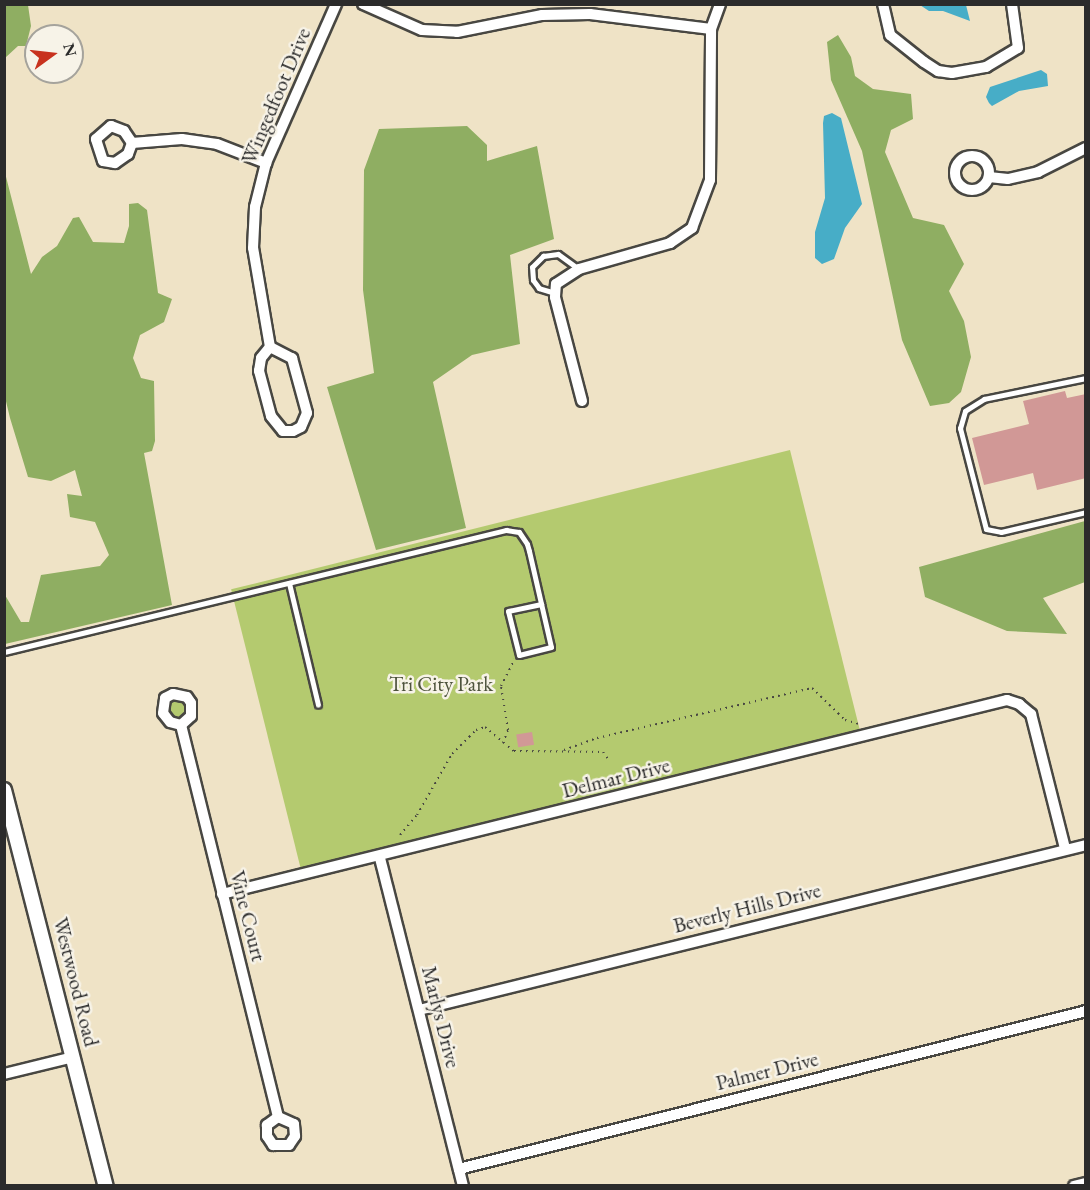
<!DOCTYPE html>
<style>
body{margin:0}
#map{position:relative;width:1090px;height:1190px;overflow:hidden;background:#efe3c6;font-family:"EB Garamond",serif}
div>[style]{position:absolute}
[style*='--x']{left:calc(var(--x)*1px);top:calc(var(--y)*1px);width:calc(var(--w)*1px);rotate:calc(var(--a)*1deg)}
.green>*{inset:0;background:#b4ca6f;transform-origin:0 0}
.round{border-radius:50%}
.forest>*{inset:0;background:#8fae62}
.water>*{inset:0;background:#47adc7}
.building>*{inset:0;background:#d19896;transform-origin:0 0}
.path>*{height:2px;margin-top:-1px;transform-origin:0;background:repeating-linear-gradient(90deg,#484742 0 1.5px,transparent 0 6px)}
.roads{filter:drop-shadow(2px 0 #484742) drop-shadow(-2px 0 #484742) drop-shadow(0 2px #484742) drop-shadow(0 -2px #484742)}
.service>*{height:5px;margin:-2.5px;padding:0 2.5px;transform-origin:2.5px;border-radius:2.5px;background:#fff}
.minor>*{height:10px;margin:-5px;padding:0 5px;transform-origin:5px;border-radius:5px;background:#fff}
.minor>.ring{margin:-5px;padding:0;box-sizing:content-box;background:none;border:10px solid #fff;border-radius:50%}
.tertiary>*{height:14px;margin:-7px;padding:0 7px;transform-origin:7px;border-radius:7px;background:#fff}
span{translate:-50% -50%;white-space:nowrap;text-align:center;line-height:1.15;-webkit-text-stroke:5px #f7f3e8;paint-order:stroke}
.street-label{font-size:21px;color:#2b2b2b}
.park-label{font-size:21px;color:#4d533c}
.frame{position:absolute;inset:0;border:6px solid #2b2b2b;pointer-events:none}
.north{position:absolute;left:24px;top:24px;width:60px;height:60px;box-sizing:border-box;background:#f7f3e8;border:2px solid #a5a39c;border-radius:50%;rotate:75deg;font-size:16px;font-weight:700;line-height:24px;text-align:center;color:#2b2b2b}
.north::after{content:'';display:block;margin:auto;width:21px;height:27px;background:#c8321e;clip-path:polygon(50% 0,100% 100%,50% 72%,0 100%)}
</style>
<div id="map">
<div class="green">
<i style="left:790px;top:450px;width:289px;height:576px;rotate:76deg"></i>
<i class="round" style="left:168px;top:700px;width:18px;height:18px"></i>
</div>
<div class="forest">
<i style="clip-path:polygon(5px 4px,28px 5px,31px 26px,26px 46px,18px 46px,5px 58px)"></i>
<i style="clip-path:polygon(838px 35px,851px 57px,855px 76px,873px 89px,911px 94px,913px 119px,891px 130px,885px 152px,913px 218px,944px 225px,964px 264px,949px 291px,964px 321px,971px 357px,961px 392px,949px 403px,930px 406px,902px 340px,862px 151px,831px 80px,827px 42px)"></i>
<i style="clip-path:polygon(467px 126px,487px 145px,487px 161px,537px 146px,554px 239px,510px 255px,520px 344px,472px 355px,433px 382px,466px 528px,376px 550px,327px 387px,374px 373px,363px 290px,364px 170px,379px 129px)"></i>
<i style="clip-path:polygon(4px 169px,31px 274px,42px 257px,57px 246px,73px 218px,79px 217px,93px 242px,124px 243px,129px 226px,129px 204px,138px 203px,147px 210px,158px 293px,172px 299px,164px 322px,140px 335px,133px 358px,141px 378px,154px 381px,155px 441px,152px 451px,144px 453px,172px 605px,5px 644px,5px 595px,21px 622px,29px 622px,41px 575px,100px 566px,109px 555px,95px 522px,70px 517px,67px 494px,82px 496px,75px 470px,51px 481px,28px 477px,10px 418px,4px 393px)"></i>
<i style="clip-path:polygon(1085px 521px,1085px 582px,1043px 598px,1067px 634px,1007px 631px,925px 597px,919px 567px)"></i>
</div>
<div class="water">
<i style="clip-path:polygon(920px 5px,966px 5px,970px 21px,943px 11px,929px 11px)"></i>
<i style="clip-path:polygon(1041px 70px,1047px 74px,1048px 86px,1019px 91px,992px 106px,989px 103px,986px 97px,990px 87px)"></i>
<i style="clip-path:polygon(832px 113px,841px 118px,862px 204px,845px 228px,834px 259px,822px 264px,815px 258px,815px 232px,825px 198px,823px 123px,824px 116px)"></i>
</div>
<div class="building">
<i style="clip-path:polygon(1065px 391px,1067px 398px,1086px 394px,1086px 478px,1037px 490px,1033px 473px,984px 485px,972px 438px,1029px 424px,1023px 401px)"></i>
<i style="left:532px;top:732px;width:13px;height:16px;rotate:81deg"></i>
</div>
<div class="path">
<i style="--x:503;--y:743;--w:14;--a:-69"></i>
<i style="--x:508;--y:730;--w:45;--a:-99"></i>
<i style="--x:501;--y:686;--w:30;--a:-63"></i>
<i style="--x:564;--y:750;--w:35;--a:-20"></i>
<i style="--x:597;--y:738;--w:221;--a:-13.1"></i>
<i style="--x:812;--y:688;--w:46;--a:44.1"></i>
<i style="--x:845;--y:720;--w:15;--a:16"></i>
<i style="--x:400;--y:835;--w:26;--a:-50"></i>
<i style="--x:417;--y:815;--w:70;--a:-60.2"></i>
<i style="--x:452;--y:754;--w:34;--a:-45"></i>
<i style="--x:476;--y:730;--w:9;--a:-18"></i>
<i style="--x:485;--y:727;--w:38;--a:40"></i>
<i style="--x:514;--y:751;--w:89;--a:0.6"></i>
<i style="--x:603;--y:752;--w:9;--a:54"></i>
</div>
<div class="roads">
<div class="service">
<i style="--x:555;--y:293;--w:17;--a:-163"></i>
<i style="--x:539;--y:288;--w:10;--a:-127"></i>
<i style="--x:533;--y:280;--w:13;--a:-94"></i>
<i style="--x:532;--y:267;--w:16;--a:-45"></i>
<i style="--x:543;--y:256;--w:15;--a:-8"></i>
<i style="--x:558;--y:254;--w:26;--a:36"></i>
<i style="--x:1086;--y:378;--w:104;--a:168.4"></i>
<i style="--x:984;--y:399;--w:22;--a:148"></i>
<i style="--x:965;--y:411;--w:18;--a:106"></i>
<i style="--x:960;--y:428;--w:104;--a:75.6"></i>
<i style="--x:986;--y:529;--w:15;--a:11"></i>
<i style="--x:1001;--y:532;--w:87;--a:-13.2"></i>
<i style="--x:289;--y:583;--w:125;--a:76.6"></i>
<i style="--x:4;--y:652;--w:517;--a:-13.66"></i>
<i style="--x:506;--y:530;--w:13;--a:9"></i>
<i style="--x:519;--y:532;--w:14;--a:56"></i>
<i style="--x:527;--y:544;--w:7;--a:74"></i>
<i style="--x:529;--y:551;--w:98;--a:77.1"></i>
<i style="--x:551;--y:647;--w:33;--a:166"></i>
<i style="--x:519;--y:655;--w:45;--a:-104"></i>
<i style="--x:508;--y:611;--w:34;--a:-12"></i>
</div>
<div class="minor">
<i style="--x:363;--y:4;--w:64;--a:23.8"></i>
<i style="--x:422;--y:30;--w:35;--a:3"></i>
<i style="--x:457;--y:32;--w:87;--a:-11.3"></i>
<i style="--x:542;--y:15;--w:48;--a:-1.2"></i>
<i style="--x:590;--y:14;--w:122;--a:7.1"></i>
<i style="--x:883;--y:4;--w:32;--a:77"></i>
<i style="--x:890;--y:35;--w:43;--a:38.5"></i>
<i style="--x:924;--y:62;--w:17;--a:33"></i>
<i style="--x:938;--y:71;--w:14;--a:8"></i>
<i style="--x:952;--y:73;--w:35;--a:-10"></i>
<i style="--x:986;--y:67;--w:37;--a:-31"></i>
<i style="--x:1018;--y:48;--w:44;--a:-97.8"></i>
<i style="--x:132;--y:143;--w:12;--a:110"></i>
<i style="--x:128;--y:154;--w:16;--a:145"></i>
<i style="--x:115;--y:163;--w:12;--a:-171"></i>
<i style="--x:103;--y:161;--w:23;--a:-108"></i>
<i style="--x:96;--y:139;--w:20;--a:-41"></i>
<i style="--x:111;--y:126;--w:14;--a:21"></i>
<i style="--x:124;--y:131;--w:14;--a:56"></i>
<i style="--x:132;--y:143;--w:50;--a:-4.6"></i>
<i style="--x:182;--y:139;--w:35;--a:8"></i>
<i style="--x:217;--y:144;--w:53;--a:21.2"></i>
<i class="ring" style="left:955px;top:156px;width:24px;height:24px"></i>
<i style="--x:989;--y:177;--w:19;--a:6"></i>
<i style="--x:1008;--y:179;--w:31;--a:-13"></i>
<i style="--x:1038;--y:172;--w:54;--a:-26.6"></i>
<i style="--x:270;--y:347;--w:100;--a:-99.7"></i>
<i style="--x:253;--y:248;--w:41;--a:-87.2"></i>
<i style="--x:255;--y:207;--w:45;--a:-76"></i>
<i style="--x:266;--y:163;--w:174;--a:-66.2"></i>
<i style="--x:270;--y:347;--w:25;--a:27"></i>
<i style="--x:292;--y:358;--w:57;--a:74.7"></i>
<i style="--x:307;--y:413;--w:15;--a:113"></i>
<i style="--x:301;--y:427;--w:9;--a:153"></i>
<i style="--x:293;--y:431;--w:10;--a:180"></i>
<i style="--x:283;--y:431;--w:19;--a:-129"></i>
<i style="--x:271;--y:416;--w:47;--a:-104.9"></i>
<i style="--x:259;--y:371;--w:13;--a:-81"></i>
<i style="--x:261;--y:358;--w:14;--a:-51"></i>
<i style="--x:582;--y:401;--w:107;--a:-104.6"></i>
<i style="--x:555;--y:297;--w:13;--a:-86"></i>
<i style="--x:556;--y:284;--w:27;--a:-33"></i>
<i style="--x:579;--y:269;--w:95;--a:-15.9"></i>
<i style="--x:670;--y:243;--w:27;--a:-34"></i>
<i style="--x:692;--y:228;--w:51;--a:-69.4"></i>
<i style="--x:710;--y:180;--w:151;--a:-89.6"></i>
<i style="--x:711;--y:29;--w:27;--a:-70"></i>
<i style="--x:181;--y:725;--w:11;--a:-165"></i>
<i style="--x:170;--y:722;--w:11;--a:-128"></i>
<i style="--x:163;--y:713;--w:15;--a:-82"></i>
<i style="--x:165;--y:698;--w:9;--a:-27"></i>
<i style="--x:173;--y:694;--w:14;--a:12"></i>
<i style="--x:187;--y:697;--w:7;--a:56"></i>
<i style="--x:191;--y:703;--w:13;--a:90"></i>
<i style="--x:191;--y:716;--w:13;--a:138"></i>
<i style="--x:181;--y:725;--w:404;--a:76.1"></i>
<i style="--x:278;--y:1117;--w:14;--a:144"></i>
<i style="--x:267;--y:1125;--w:11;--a:90"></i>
<i style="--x:267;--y:1136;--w:11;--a:56"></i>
<i style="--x:273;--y:1145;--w:16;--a:0"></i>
<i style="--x:289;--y:1145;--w:11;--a:-56"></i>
<i style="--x:295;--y:1136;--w:12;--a:-95"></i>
<i style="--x:294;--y:1124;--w:17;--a:-156"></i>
<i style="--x:380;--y:858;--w:338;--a:75.8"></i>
<i style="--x:222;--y:894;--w:809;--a:-13.88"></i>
<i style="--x:1007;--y:700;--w:13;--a:18"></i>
<i style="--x:1019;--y:704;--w:16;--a:40"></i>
<i style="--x:1031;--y:714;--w:138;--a:75.8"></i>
<i style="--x:419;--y:1010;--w:687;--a:-13.89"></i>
<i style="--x:4;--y:1074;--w:71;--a:-13.8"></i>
<i style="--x:459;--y:1169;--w:647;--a:-14.14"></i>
<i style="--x:1074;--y:1186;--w:12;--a:-14"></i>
</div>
<div class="tertiary">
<i style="--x:4;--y:790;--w:409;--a:75.6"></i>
</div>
</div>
<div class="street-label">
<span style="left:276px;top:96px;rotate:-67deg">Wingedfoot Drive</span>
<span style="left:616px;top:778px;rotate:-14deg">Delmar Drive</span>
<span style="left:747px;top:908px;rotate:-14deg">Beverly Hills Drive</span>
<span style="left:248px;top:916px;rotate:76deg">Vine Court</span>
<span style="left:76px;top:982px;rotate:76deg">Westwood Road</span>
<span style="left:441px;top:1017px;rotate:76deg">Marlys Drive</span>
<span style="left:767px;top:1071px;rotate:-14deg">Palmer Drive</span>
</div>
<div class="park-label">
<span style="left:441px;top:684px">Tri City Park</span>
</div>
<div class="frame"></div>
<div class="north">N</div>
</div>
